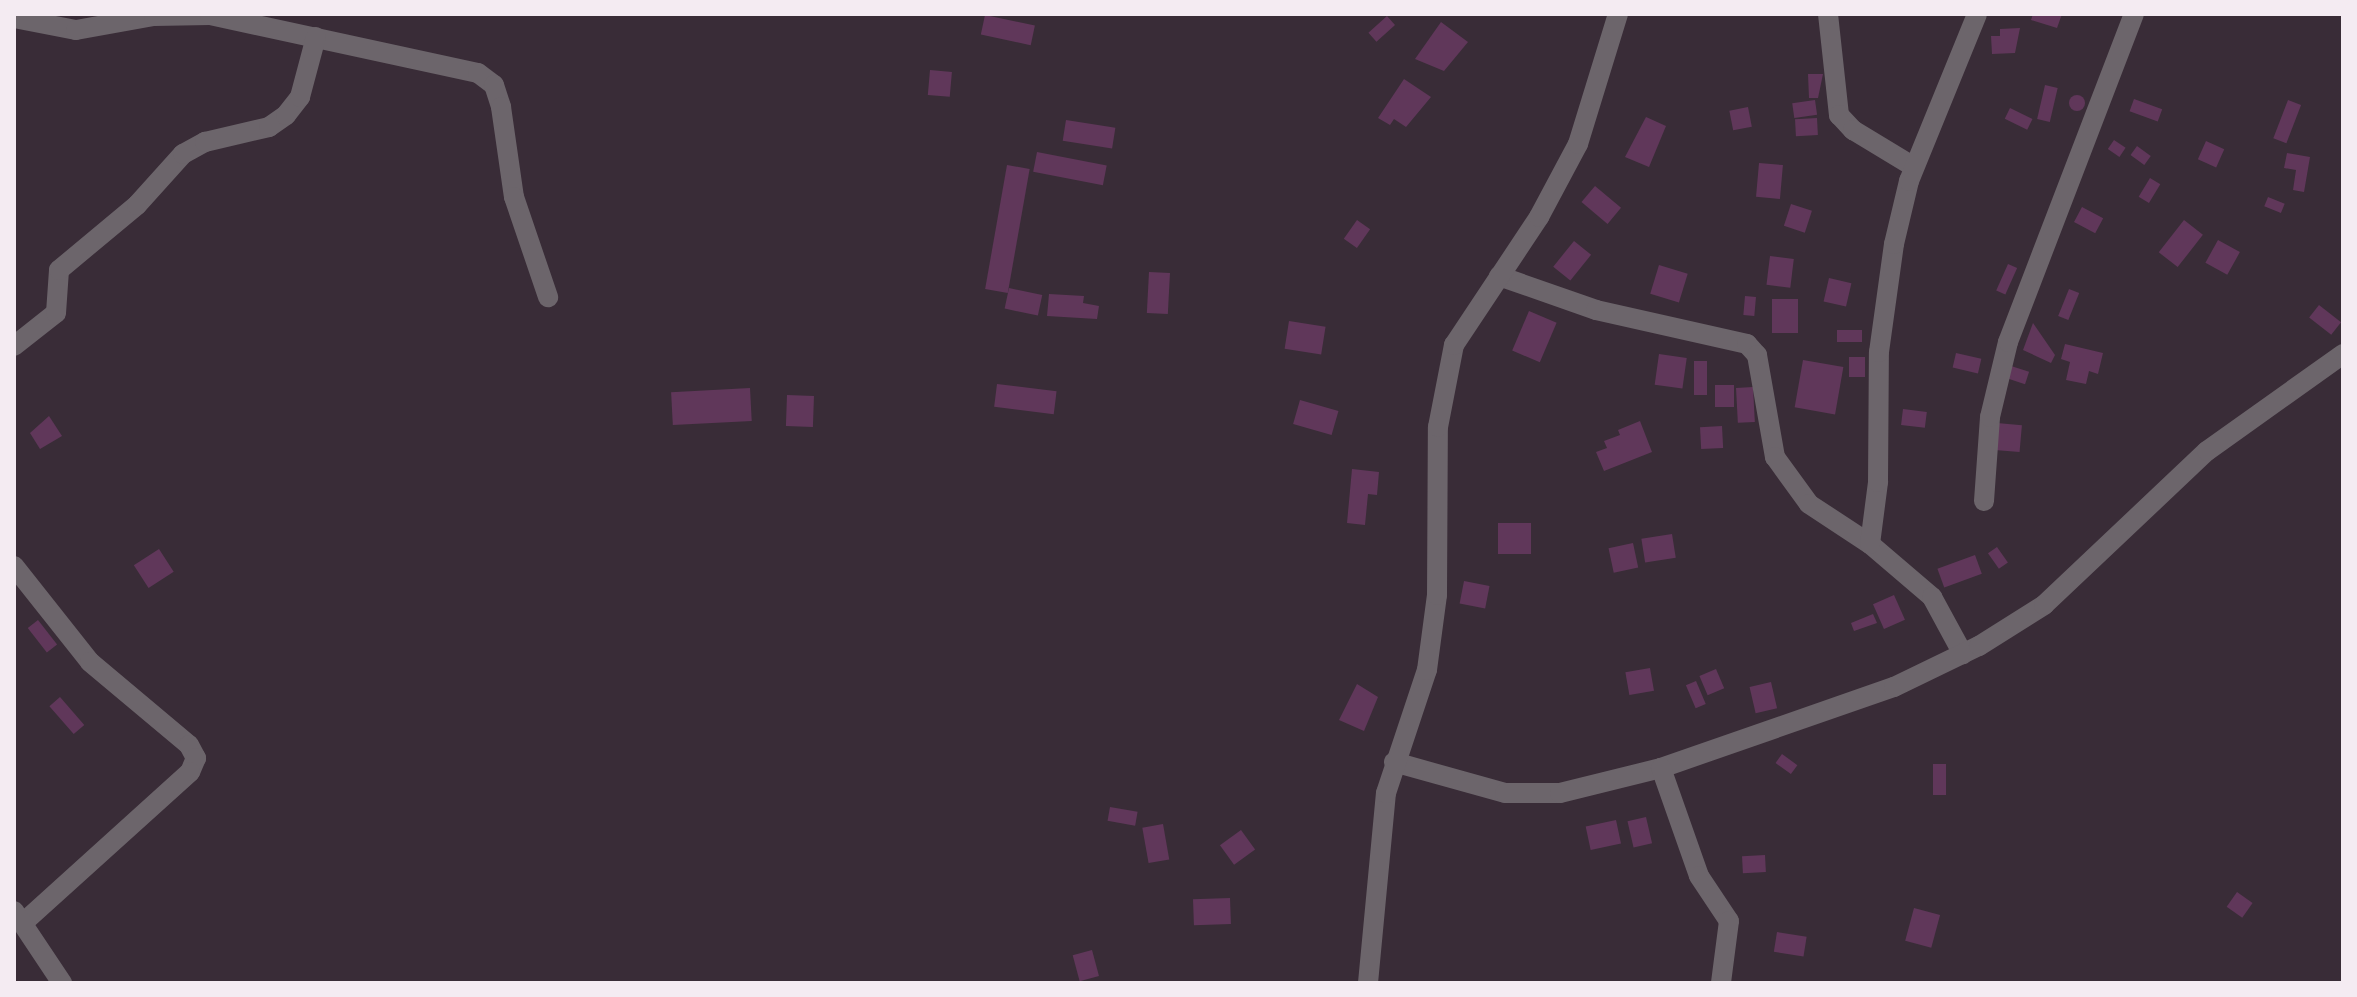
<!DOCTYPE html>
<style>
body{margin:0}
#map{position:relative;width:2357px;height:997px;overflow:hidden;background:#392c37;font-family:"Space Grotesk",sans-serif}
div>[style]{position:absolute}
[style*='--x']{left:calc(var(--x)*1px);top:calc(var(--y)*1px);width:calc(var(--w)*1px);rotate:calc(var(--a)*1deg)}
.building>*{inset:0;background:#60375a;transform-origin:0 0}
.round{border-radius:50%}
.minor>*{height:20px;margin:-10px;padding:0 10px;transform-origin:10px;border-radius:10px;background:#6c656b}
span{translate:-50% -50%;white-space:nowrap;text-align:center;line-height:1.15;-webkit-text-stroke:6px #2f222d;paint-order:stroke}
.frame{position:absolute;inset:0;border:16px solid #f4ebf2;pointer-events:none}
</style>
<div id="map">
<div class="building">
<i style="clip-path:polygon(2033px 14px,2062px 14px,2057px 28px,2031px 20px)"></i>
<i style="left:985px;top:15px;width:51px;height:20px;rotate:12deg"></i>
<i style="left:1387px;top:16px;width:12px;height:25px;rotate:48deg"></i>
<i style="clip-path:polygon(1441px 22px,1468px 42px,1444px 71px,1415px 59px)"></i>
<i style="clip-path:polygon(2020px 28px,2015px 53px,1992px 54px,1991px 36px,2000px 36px,2000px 29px)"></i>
<i style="left:930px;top:70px;width:22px;height:25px;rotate:5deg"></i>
<i style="clip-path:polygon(1808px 74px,1823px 74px,1818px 98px,1809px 98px)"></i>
<i style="clip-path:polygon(1404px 79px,1431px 97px,1406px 127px,1394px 119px,1390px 125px,1378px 118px)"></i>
<i style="left:2045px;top:85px;width:13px;height:35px;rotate:13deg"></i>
<i class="round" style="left:2069px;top:95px;width:16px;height:16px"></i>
<i style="left:2134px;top:99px;width:30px;height:13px;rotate:20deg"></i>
<i style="left:1815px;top:100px;width:15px;height:23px;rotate:82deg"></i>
<i style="left:2288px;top:100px;width:14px;height:41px;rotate:21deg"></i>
<i style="left:1748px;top:107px;width:20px;height:19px;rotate:79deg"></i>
<i style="left:2010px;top:108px;width:25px;height:12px;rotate:26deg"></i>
<i style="clip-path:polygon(1646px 117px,1666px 126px,1649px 167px,1625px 157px)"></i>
<i style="left:1817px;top:118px;width:17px;height:22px;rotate:87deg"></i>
<i style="left:1066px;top:120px;width:50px;height:21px;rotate:9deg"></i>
<i style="left:2114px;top:140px;width:14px;height:11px;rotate:34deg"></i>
<i style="left:2206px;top:141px;width:20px;height:20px;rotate:24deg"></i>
<i style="left:2137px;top:146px;width:17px;height:11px;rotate:36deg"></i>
<i style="left:1037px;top:152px;width:71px;height:20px;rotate:11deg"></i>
<i style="clip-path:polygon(2287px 153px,2310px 157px,2304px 192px,2293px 190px,2296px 170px,2284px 168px)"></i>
<i style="left:1759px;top:163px;width:24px;height:34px;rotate:5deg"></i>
<i style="left:1007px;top:165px;width:23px;height:126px;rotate:10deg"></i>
<i style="left:2150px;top:178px;width:12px;height:22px;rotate:31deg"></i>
<i style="left:1595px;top:186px;width:34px;height:21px;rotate:40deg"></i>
<i style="left:2268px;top:197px;width:18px;height:10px;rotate:22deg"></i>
<i style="left:1791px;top:204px;width:22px;height:23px;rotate:18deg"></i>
<i style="left:2082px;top:207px;width:24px;height:17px;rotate:28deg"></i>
<i style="left:1357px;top:220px;width:16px;height:23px;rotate:35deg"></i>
<i style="left:2184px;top:220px;width:24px;height:41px;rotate:38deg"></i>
<i style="left:2218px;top:240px;width:25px;height:26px;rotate:29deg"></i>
<i style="left:1574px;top:241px;width:22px;height:33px;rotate:39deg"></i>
<i style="left:1770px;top:256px;width:24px;height:29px;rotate:7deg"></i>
<i style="left:2008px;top:264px;width:10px;height:29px;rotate:24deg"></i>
<i style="left:1659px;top:265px;width:30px;height:30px;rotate:17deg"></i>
<i style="left:1149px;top:272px;width:21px;height:41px;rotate:3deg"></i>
<i style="left:1829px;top:278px;width:23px;height:24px;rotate:13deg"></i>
<i style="left:1009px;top:288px;width:34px;height:21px;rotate:12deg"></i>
<i style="left:2069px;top:289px;width:11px;height:29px;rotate:22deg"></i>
<i style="clip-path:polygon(1049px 294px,1084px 296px,1083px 303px,1099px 306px,1097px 319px,1047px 316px)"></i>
<i style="left:1745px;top:296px;width:11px;height:19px;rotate:5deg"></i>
<i style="left:1772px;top:299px;width:26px;height:34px"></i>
<i style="left:2319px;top:305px;width:28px;height:16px;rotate:38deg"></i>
<i style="left:1529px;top:311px;width:30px;height:43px;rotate:23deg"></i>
<i style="left:1289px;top:321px;width:37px;height:28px;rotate:9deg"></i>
<i style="clip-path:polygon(2033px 323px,2055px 355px,2051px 363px,2023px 350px)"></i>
<i style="left:1837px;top:330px;width:25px;height:12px"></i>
<i style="clip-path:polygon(2065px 344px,2103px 353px,2098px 374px,2089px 371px,2086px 384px,2066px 380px,2070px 362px,2061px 359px)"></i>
<i style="left:1956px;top:353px;width:26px;height:15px;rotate:13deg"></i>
<i style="left:1659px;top:354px;width:28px;height:31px;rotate:8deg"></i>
<i style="left:1849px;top:357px;width:16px;height:20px"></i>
<i style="left:1803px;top:360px;width:41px;height:48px;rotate:10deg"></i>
<i style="left:1694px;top:361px;width:13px;height:34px"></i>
<i style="left:2011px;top:366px;width:19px;height:13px;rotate:18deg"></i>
<i style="left:997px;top:384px;width:60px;height:23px;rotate:7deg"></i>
<i style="left:1715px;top:385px;width:19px;height:22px"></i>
<i style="left:1753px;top:387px;width:35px;height:17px;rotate:87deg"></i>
<i style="left:750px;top:388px;width:33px;height:79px;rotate:87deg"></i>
<i style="left:787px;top:395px;width:27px;height:31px;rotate:2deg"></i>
<i style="left:1300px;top:400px;width:40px;height:25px;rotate:16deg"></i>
<i style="left:1903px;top:409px;width:24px;height:16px;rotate:7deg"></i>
<i style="clip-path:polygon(49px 416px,62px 436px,40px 449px,30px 433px)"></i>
<i style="clip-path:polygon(1640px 421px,1652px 452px,1604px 471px,1596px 452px,1607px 448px,1604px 441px,1620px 435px,1618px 430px)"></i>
<i style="left:1997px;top:423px;width:25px;height:27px;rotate:5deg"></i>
<i style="left:1722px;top:426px;width:22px;height:22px;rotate:87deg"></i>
<i style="clip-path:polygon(1352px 469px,1379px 472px,1377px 495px,1368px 494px,1365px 525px,1347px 523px)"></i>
<i style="left:1498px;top:523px;width:33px;height:31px"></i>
<i style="left:1672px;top:534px;width:24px;height:31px;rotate:81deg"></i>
<i style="left:1633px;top:543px;width:25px;height:25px;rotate:78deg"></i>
<i style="left:1997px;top:547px;width:19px;height:11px;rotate:55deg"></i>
<i style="left:159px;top:549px;width:27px;height:30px;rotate:57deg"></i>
<i style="left:1975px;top:555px;width:20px;height:40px;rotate:70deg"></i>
<i style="left:1464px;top:581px;width:26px;height:23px;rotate:11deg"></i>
<i style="left:1894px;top:595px;width:27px;height:23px;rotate:66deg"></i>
<i style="clip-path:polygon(1873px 614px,1877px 623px,1854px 631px,1851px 623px)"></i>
<i style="left:38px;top:620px;width:31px;height:13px;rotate:52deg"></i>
<i style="left:1650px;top:668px;width:23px;height:25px;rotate:80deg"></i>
<i style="left:1716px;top:669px;width:21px;height:18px;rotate:67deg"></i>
<i style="left:1696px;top:681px;width:25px;height:11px;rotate:67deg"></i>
<i style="left:1771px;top:682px;width:27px;height:22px;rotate:77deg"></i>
<i style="clip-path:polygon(1357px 684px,1378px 697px,1364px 731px,1339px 720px)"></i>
<i style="left:60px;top:697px;width:37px;height:14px;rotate:49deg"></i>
<i style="left:1782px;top:754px;width:19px;height:11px;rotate:36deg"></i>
<i style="left:1933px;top:764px;width:13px;height:31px"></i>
<i style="left:1110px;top:807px;width:28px;height:14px;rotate:10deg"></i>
<i style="left:1646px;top:817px;width:27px;height:19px;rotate:77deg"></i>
<i style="left:1616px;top:820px;width:24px;height:31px;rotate:78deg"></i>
<i style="left:1163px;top:824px;width:36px;height:21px;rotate:80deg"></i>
<i style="left:1241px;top:830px;width:24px;height:26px;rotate:54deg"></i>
<i style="left:1765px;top:855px;width:17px;height:23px;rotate:87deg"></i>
<i style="left:2237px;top:892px;width:19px;height:18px;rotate:35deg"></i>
<i style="left:1230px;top:898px;width:26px;height:37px;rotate:88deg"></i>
<i style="left:1914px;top:908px;width:27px;height:34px;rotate:15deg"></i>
<i style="left:1777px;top:932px;width:30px;height:20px;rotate:9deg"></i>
<i style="left:1092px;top:950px;width:27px;height:20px;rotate:75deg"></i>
</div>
<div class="minor">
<i style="--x:1828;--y:14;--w:102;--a:83.8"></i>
<i style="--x:1839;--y:115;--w:21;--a:47"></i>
<i style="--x:1853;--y:130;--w:71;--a:31.2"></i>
<i style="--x:14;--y:18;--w:63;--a:11"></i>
<i style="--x:76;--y:30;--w:79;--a:-10.2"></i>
<i style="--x:154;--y:16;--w:56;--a:-1"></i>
<i style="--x:210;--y:15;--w:274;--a:12.2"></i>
<i style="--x:478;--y:73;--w:20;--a:37"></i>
<i style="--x:494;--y:85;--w:23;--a:72"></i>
<i style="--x:501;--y:107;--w:91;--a:81.8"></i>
<i style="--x:514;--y:197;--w:106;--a:71.2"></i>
<i style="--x:1499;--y:276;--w:103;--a:19.3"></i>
<i style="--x:1596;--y:310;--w:155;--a:12.7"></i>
<i style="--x:1747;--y:344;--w:15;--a:48"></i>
<i style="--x:1757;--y:355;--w:104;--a:80"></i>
<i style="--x:1775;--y:457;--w:58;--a:54.1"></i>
<i style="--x:1809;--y:504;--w:73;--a:33.3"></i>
<i style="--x:1870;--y:544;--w:82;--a:40.5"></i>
<i style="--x:1932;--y:597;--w:65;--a:61.5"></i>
<i style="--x:14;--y:346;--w:53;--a:-38.2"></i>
<i style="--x:56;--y:313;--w:43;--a:-86"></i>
<i style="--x:59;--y:270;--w:102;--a:-39.8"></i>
<i style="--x:137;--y:205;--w:69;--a:-48"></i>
<i style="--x:183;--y:154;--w:25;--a:-29"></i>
<i style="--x:205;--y:142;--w:66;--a:-13.2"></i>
<i style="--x:269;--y:127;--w:21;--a:-35"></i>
<i style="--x:286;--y:115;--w:23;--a:-52"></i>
<i style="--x:300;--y:97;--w:62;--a:-75.1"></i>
<i style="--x:1984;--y:501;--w:84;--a:-85.9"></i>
<i style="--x:1990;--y:417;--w:77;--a:-76.5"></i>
<i style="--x:2008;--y:342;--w:351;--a:-69"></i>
<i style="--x:1870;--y:544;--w:63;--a:-82.6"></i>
<i style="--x:1878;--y:482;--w:130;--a:-89.6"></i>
<i style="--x:1879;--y:352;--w:109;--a:-82.1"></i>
<i style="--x:1894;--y:244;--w:65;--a:-76.6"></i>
<i style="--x:1909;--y:181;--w:180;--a:-67.8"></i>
<i style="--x:14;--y:566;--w:122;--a:51.6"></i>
<i style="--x:90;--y:662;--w:129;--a:40"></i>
<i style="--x:189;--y:745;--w:15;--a:62"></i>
<i style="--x:196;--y:758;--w:15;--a:113"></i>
<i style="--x:190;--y:772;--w:225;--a:137.9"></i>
<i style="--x:1394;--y:762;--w:115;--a:15.6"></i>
<i style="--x:1505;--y:793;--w:55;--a:0"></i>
<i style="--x:1560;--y:793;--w:104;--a:-13.9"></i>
<i style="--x:1661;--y:768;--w:247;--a:-19.2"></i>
<i style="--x:1894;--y:687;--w:94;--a:-25.8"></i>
<i style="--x:1979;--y:646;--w:77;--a:-32.2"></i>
<i style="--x:2044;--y:605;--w:224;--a:-43.4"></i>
<i style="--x:2207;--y:451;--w:167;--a:-35.5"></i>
<i style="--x:1661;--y:768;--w:114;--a:70.6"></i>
<i style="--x:1699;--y:876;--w:54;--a:56.3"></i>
<i style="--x:1729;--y:921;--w:63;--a:97.4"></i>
<i style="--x:14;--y:911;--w:87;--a:56.3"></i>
<i style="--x:1368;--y:983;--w:191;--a:-84.6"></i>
<i style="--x:1386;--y:793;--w:130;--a:-71.6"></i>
<i style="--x:1427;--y:670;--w:76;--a:-82.4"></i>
<i style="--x:1437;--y:595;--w:168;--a:-89.7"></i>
<i style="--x:1438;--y:427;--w:84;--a:-79"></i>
<i style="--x:1454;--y:345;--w:154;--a:-56.4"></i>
<i style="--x:1539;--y:217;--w:83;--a:-61.9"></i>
<i style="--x:1578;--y:144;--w:136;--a:-72.9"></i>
</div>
<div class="frame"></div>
</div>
